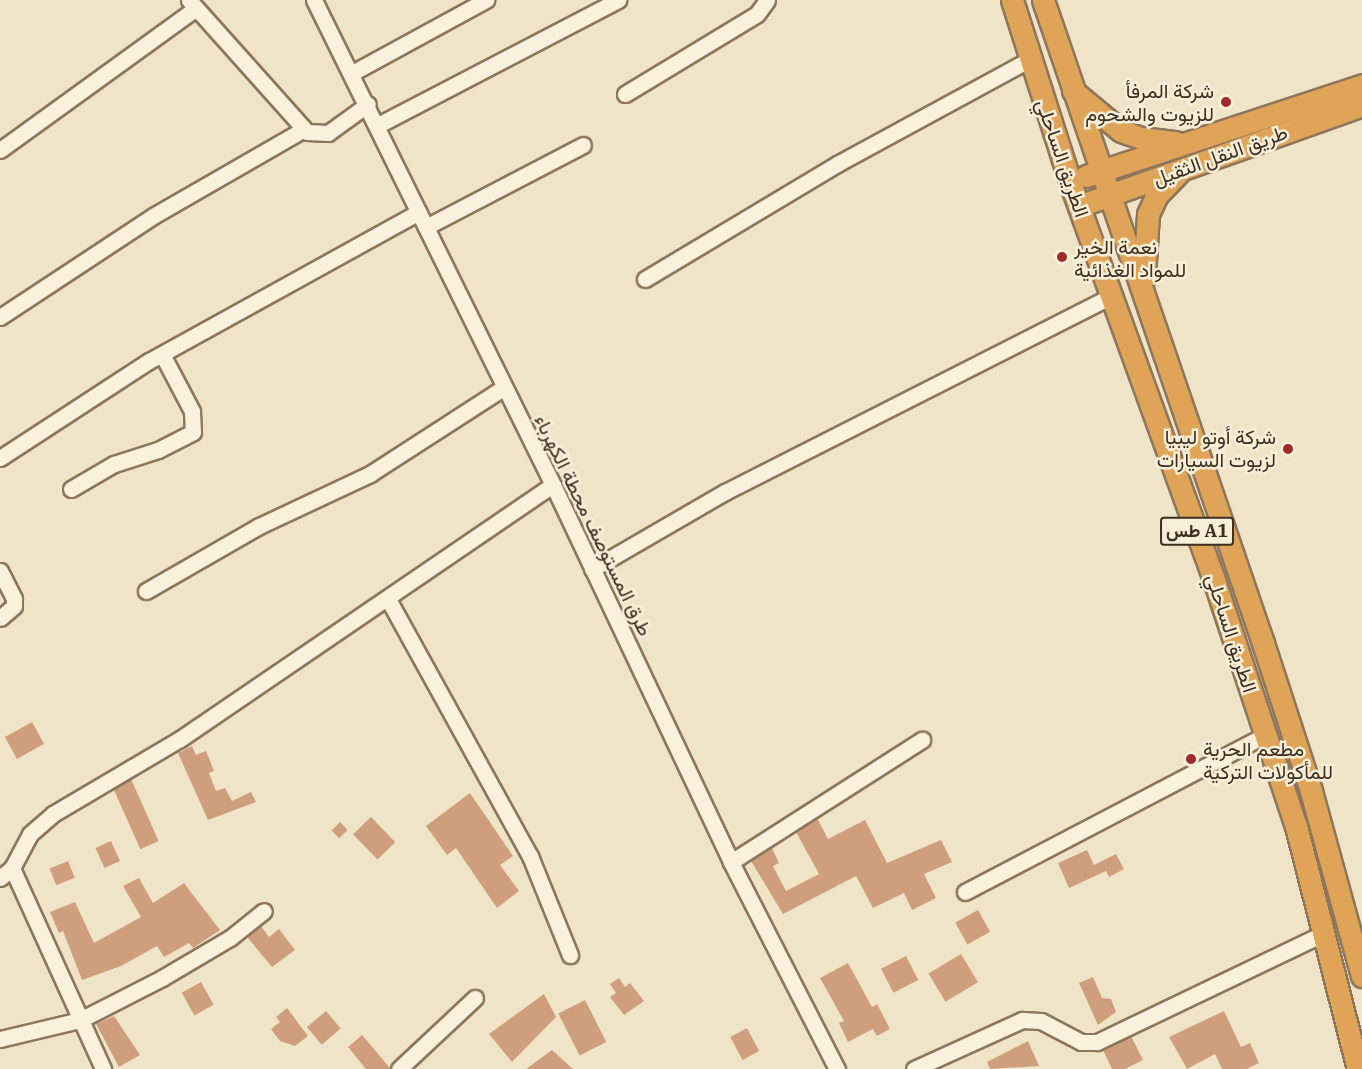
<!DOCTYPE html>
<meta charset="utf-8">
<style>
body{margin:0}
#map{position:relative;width:1362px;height:1069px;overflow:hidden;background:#f0e4c8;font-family:"IBM Plex Serif",Vazirmatn,serif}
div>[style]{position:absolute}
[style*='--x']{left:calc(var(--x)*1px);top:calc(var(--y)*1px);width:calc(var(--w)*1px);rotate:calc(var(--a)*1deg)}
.building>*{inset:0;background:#cf9f7d;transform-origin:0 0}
.roads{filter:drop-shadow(2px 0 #8d765c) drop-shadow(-2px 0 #8d765c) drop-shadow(0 2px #8d765c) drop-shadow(0 -2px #8d765c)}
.minor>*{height:15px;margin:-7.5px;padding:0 7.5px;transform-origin:7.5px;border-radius:7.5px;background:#faf1dc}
.highway>*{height:21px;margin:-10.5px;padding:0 10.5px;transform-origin:10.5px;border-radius:10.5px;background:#e0a458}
.dots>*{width:16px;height:16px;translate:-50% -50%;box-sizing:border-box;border:3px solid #f7eed8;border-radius:50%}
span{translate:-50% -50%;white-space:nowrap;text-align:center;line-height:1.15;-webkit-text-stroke:5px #f7eed8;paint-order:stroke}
.shield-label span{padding:2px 4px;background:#f7eed8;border:2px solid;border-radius:4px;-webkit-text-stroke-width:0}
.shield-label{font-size:18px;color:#3d2e20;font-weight:700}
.poi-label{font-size:20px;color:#3d2e20}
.right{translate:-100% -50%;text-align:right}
.left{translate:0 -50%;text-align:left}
.street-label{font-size:20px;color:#3d2e20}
</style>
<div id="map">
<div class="building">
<i style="left:32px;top:722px;width:25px;height:31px;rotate:61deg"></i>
<i style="clip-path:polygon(192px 746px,196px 755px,206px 751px,214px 771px,209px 773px,216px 791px,225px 788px,232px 801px,251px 792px,256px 802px,208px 820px,178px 753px)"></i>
<i style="left:131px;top:779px;width:68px;height:20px;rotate:66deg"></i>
<i style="clip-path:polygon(470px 793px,513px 856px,500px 865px,519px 891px,497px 908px,456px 848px,447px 855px,426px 826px)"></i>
<i style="left:371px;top:817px;width:35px;height:25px;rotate:46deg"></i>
<i style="clip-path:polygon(817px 818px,828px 839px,865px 820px,887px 863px,941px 840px,952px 862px,924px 874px,936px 898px,912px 910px,904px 893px,873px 908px,856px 876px,783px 914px,751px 861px,772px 848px,779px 863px,773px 866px,786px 891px,819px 874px,796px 832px)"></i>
<i style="left:340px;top:822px;width:11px;height:12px;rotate:45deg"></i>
<i style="left:111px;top:841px;width:22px;height:17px;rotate:66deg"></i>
<i style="clip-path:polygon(1087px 850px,1094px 865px,1116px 854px,1124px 869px,1109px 877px,1106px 871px,1069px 888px,1058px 863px)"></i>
<i style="left:68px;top:861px;width:18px;height:20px;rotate:68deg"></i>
<i style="clip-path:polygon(139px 878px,153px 903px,184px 883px,220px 930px,193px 948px,189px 943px,164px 957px,157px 946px,121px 966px,82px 980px,63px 931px,59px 933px,50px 912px,75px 902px,94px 943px,141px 917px,123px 886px)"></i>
<i style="left:978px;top:910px;width:25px;height:26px;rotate:61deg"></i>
<i style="clip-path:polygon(261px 926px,269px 937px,279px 929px,295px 950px,272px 967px,247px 937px)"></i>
<i style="left:961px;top:954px;width:33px;height:38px;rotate:59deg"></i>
<i style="left:906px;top:956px;width:27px;height:28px;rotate:63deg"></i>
<i style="clip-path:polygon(848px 963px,872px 1007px,877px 1004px,890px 1029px,877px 1036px,873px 1029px,848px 1042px,839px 1023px,844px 1021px,820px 978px)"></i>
<i style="clip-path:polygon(1093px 977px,1102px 998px,1111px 999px,1116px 1012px,1098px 1025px,1079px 983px)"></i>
<i style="clip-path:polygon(619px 978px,625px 987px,630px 983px,644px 1001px,624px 1015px,610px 997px,616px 993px,610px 984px)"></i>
<i style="left:201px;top:982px;width:26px;height:22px;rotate:61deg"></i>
<i style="clip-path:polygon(544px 994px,556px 1017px,512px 1062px,489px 1034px)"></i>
<i style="left:585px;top:1000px;width:47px;height:30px;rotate:63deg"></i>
<i style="clip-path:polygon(287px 1008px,308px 1036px,295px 1046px,280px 1041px,271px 1029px,280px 1022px,276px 1017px)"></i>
<i style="left:326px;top:1011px;width:23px;height:25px;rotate:50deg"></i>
<i style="clip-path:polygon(1224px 1011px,1241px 1047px,1250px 1043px,1259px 1063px,1247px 1069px,1222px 1069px,1215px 1054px,1187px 1069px,1169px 1037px)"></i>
<i style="clip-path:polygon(114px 1016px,140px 1055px,119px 1067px,96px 1024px)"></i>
<i style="left:747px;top:1028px;width:26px;height:19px;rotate:62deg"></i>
<i style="clip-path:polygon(362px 1035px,390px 1068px,390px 1069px,366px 1069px,348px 1047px)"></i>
<i style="clip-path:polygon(1131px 1036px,1143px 1060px,1125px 1069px,1112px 1069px,1103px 1050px)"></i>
<i style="clip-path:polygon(1028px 1041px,1039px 1066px,990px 1069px,987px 1062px)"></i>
<i style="clip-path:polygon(552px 1050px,573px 1069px,526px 1069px)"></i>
</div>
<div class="roads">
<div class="minor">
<i style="--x:189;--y:0;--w:177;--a:48.2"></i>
<i style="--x:307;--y:132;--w:21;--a:3"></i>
<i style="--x:328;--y:133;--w:49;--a:-35.9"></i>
<i style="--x:314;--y:0;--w:541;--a:63.77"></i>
<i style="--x:553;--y:485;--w:417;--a:64.7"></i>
<i style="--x:731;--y:862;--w:233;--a:62.9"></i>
<i style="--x:352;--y:73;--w:153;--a:-28.6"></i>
<i style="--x:625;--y:94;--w:154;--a:-31.2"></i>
<i style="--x:757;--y:14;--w:17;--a:-54"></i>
<i style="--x:378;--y:125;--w:271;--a:-27.5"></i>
<i style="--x:0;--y:150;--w:242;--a:-35.9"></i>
<i style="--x:426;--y:227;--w:177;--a:-27.6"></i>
<i style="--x:645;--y:279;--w:224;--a:-30.9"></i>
<i style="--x:837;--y:164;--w:220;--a:-28.5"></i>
<i style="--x:0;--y:317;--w:183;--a:-33.4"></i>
<i style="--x:153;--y:216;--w:174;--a:-29.9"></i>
<i style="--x:0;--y:458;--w:178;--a:-33.1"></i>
<i style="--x:149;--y:361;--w:308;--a:-28.9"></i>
<i style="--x:71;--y:489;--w:50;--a:-30.2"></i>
<i style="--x:114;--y:464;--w:46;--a:-17.7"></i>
<i style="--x:158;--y:450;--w:39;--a:-27"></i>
<i style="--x:193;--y:432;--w:21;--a:-93"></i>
<i style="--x:192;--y:411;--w:64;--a:-117.8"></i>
<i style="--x:592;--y:569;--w:154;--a:-30.1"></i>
<i style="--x:725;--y:492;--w:434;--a:-26.9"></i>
<i style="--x:0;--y:571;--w:31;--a:63"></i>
<i style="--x:14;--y:599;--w:7;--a:90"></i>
<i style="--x:14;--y:606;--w:18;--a:139"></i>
<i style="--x:146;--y:591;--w:130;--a:-29.9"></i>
<i style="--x:259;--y:526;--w:123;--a:-25.1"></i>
<i style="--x:370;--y:474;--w:158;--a:-32.9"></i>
<i style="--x:388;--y:599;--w:294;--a:61.1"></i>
<i style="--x:530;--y:856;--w:107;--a:68"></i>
<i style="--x:731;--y:862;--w:227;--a:-32.6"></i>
<i style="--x:12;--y:868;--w:221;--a:65.6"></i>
<i style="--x:0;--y:878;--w:16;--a:-40"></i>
<i style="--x:12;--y:868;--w:38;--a:-62"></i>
<i style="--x:30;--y:834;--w:30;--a:-41"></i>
<i style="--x:53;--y:814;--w:147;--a:-30.6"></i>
<i style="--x:180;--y:739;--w:451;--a:-34.3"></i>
<i style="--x:965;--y:892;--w:339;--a:-27.6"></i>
<i style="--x:0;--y:1039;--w:82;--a:-13.4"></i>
<i style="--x:80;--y:1020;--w:92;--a:-27.1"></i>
<i style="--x:162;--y:978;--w:79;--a:-30.5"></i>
<i style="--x:230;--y:938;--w:43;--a:-38.5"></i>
<i style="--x:399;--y:1069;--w:104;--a:-43.1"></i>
<i style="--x:914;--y:1069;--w:119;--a:-24.4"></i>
<i style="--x:1022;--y:1020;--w:19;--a:3"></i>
<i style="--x:1041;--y:1021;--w:45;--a:27.7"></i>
<i style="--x:1081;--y:1042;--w:16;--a:0"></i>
<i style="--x:1097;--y:1042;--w:252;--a:-25.6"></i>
</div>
<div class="highway">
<i style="--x:1012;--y:0;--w:191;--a:72.3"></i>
<i style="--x:1070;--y:182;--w:420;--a:70.1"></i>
<i style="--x:1213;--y:577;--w:262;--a:71.6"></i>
<i style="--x:1296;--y:826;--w:251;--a:75.7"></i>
<i style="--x:1043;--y:0;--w:680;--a:71.11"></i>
<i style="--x:1263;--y:643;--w:156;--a:72"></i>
<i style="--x:1311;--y:791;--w:192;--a:74.6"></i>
<i style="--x:1073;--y:91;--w:62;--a:39.8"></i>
<i style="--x:1121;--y:131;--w:21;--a:19"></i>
<i style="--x:1141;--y:138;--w:35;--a:7"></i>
<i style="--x:1086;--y:176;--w:291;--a:-18.2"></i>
<i style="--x:1079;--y:206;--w:300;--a:-19.6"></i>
<i style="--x:1144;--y:278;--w:64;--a:-86.4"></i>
<i style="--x:1148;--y:214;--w:21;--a:-65"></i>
<i style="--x:1157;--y:195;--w:30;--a:-46"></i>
</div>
</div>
<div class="dots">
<i style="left:1226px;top:102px;background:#9e2a2b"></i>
<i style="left:1062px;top:257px;background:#9e2a2b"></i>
<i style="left:1288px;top:449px;background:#9e2a2b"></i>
<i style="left:1191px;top:759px;background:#9e2a2b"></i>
</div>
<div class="shield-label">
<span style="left:1197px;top:531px">طس A1</span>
</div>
<div class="poi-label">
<span class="right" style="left:1214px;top:102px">شركة المرفأ<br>للزيوت والشحوم</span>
<span class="left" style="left:1074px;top:258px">نعمة الخير<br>للمواد الغذائية</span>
<span class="right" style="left:1276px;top:448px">شركة أوتو ليبيا<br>لزيوت السيارات</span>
<span class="left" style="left:1203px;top:760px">مطعم الحرية<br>للمأكولات التركية</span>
</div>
<div class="street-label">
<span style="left:1220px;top:155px;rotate:-20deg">طريق النقل الثقيل</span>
<span style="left:1063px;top:158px;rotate:71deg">الطريق الساحلي</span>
<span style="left:594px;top:525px;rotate:64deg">طرق المستوصف محطة الكهرباء</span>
<span style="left:1232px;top:633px;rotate:72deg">الطريق الساحلي</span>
</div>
</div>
